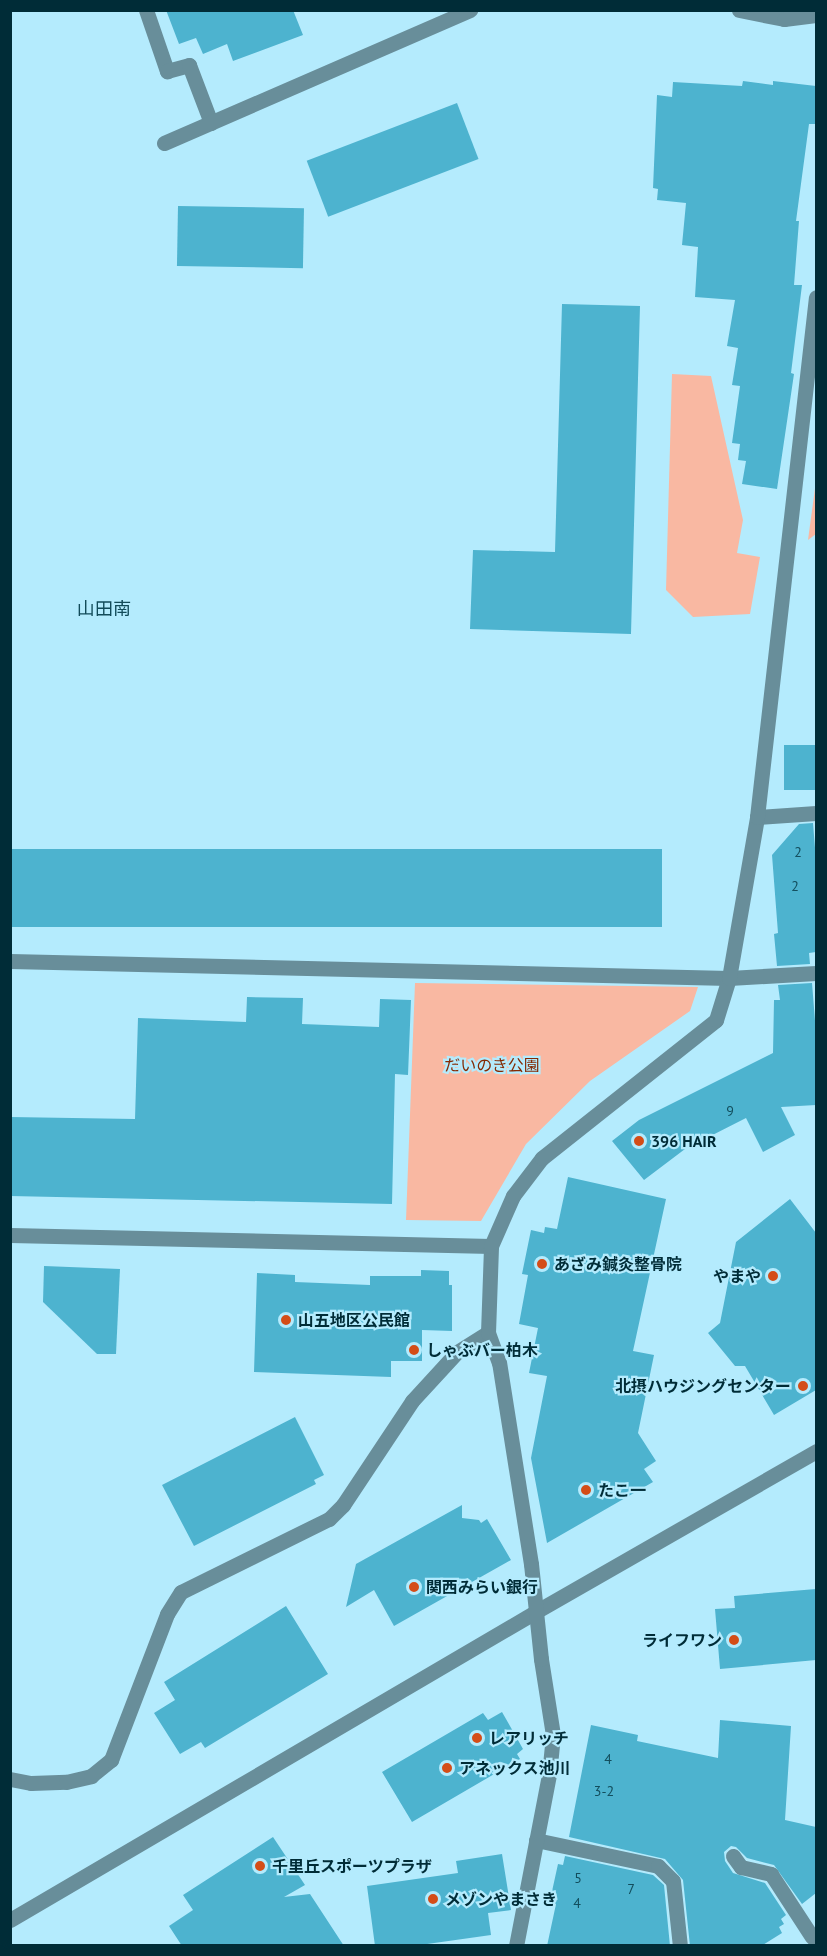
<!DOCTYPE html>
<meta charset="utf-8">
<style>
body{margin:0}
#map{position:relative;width:827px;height:1956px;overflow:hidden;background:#b4ebfd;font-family:"PT Sans","Noto Sans JP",sans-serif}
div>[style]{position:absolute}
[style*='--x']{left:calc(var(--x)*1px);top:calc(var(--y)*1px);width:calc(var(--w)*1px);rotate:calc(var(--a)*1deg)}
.green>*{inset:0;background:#f9b8a2}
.building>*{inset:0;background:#4db3cf;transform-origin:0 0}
.minor>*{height:15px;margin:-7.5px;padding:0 7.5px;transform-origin:7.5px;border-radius:7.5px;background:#688e9a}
.dots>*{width:16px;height:16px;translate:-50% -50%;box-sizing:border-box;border:3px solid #b4ebfd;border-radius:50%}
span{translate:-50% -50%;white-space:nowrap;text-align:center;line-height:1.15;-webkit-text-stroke:4.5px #b4ebfd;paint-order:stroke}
.number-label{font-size:14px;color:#134e5d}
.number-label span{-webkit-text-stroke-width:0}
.park-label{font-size:16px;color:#842903}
.poi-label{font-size:16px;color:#002c37;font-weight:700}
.left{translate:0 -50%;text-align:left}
.right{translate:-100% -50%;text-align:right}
.neighbourhood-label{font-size:18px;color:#124b59}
.frame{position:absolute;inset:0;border:12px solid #002c37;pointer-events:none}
</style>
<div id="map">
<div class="green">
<i style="clip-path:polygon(672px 374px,711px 376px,743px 520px,737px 553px,760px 557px,750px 614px,693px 617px,666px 590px)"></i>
<i style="clip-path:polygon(816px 481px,816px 534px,808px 540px)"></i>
<i style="clip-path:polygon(415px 983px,698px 987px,690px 1011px,590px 1081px,526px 1144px,481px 1221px,406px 1220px)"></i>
</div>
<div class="building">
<i style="clip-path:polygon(166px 10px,293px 10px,303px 35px,233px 61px,227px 44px,203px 54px,196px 38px,179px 44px)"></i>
<i style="clip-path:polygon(743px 81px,773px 85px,773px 81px,816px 86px,816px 124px,809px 124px,796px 221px,799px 221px,794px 285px,802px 285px,791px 373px,794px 374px,777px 489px,742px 484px,746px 461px,738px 460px,740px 444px,732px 443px,740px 386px,732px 385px,738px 348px,727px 346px,735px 300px,695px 297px,698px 247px,682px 245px,686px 203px,657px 200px,658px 189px,653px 188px,657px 95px,672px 97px,673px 82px,742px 86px)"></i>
<i style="left:457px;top:103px;width:60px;height:161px;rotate:69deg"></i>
<i style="left:178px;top:206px;width:126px;height:60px;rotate:1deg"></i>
<i style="clip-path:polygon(562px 304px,640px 306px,631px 634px,470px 629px,473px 550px,555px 552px)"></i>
<i style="left:816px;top:745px;width:45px;height:32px;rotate:90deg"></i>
<i style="clip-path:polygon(813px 823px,816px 860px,816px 952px,809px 953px,810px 964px,777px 966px,774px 934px,778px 933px,772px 855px,799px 824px)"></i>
<i style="left:10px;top:849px;width:652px;height:78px"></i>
<i style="clip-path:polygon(812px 983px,816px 1033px,816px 1105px,781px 1107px,795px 1135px,763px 1152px,746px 1118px,685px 1149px,644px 1180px,612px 1141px,639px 1120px,773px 1053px,774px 1000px,780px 1000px,778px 985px)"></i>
<i style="clip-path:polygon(247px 997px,303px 998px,302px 1024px,379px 1027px,380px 999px,411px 1000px,408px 1075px,395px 1074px,392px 1204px,10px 1196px,10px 1117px,135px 1119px,138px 1018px,246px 1022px)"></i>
<i style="clip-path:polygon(568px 1177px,666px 1199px,633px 1351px,654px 1355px,638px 1433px,656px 1461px,644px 1469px,653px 1482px,547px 1543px,531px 1458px,547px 1376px,529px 1373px,538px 1328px,519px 1324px,528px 1275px,522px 1274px,531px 1230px,544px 1233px,545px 1227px,557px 1229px)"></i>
<i style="clip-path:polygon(790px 1199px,816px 1233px,816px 1390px,774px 1415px,745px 1366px,735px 1366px,708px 1333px,720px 1323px,736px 1242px)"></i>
<i style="clip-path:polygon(44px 1266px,120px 1269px,116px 1354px,97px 1354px,43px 1302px)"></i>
<i style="clip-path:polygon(421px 1270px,449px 1271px,449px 1285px,452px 1285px,452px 1331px,422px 1330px,422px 1361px,391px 1361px,391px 1377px,254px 1372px,257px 1273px,295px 1275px,295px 1282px,370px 1285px,370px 1276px,421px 1276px)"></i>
<i style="clip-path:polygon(295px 1417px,324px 1475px,314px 1480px,316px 1484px,194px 1546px,162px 1485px)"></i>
<i style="clip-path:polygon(462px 1505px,462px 1518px,479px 1520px,481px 1523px,487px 1519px,511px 1560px,394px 1626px,374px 1590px,346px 1607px,356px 1564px)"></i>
<i style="clip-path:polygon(816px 1589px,816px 1660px,720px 1669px,715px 1609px,735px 1608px,734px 1596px)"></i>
<i style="clip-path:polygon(286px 1606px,328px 1674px,205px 1748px,201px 1742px,180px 1754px,154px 1713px,175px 1700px,164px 1682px)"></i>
<i style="clip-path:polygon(502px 1712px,523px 1749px,517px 1754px,520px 1759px,412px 1822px,382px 1772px,483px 1713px,488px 1720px)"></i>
<i style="clip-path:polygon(720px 1720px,791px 1726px,785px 1820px,816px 1827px,816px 1893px,802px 1904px,774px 1865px,747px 1858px,736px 1847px,731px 1846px,724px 1852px,725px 1861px,733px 1873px,765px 1883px,786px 1915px,781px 1919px,784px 1924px,779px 1927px,782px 1933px,761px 1946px,690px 1946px,683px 1880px,665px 1859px,569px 1837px,591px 1725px,638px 1735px,637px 1741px,718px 1758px)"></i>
<i style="clip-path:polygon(273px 1837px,305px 1885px,284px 1897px,310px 1894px,344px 1946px,182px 1946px,169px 1926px,193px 1910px,183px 1895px)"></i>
<i style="clip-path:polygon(502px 1854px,511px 1910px,488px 1913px,491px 1935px,413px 1946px,375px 1946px,367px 1886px,458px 1873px,456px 1861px)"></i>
<i style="clip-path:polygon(565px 1856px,653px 1875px,664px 1885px,670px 1946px,547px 1946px,556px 1904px,549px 1905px,558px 1864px,563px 1865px)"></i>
</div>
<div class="minor">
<i style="--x:146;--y:10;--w:65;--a:71"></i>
<i style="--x:167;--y:71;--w:23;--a:-15"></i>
<i style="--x:189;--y:65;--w:62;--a:69.2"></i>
<i style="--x:739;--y:10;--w:46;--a:11.3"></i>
<i style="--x:784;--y:19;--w:32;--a:-7"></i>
<i style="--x:164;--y:143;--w:334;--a:-23.5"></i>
<i style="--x:757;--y:817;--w:59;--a:-3.9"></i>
<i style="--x:10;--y:961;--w:719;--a:1.35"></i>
<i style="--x:729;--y:978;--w:87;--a:-3.3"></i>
<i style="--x:10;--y:1235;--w:481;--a:1.3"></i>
<i style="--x:10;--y:1779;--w:21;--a:11"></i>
<i style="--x:31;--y:1783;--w:35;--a:-2"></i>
<i style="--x:66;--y:1782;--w:26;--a:-13"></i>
<i style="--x:91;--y:1776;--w:26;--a:-39"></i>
<i style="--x:111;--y:1760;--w:156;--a:-69"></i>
<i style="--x:167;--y:1614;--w:26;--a:-58"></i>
<i style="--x:181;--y:1592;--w:165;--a:-26.3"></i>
<i style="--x:329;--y:1519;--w:20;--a:-45"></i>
<i style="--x:343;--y:1505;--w:125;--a:-56.4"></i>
<i style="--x:412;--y:1401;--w:67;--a:-47.4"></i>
<i style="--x:457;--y:1352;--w:36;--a:-32"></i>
<i style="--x:536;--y:1840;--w:125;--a:12"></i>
<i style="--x:658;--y:1866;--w:21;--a:45"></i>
<i style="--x:673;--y:1881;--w:65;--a:83.9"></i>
<i style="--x:733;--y:1856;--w:14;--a:54"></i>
<i style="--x:741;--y:1867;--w:31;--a:13"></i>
<i style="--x:771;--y:1874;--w:75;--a:56.9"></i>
<i style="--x:10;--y:1920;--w:611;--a:-30.38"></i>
<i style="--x:537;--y:1611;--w:322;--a:-29.8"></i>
<i style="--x:516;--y:1946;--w:174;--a:-79.1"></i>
<i style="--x:549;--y:1775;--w:40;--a:-84.3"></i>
<i style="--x:553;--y:1735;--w:77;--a:-99"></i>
<i style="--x:541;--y:1659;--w:96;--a:-96"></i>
<i style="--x:531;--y:1564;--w:204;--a:-99"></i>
<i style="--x:499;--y:1363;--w:32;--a:-110"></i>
<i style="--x:488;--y:1333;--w:87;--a:-88"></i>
<i style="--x:491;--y:1246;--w:55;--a:-66.3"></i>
<i style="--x:513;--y:1196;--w:48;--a:-52.7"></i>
<i style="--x:542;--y:1158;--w:222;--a:-38.4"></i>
<i style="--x:716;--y:1020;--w:44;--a:-72.8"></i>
<i style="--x:729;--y:978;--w:163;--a:-80.1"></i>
<i style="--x:757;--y:817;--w:523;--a:-83.53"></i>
</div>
<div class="dots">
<i style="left:639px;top:1141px;background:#d44d18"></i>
<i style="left:542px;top:1264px;background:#d44d18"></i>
<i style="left:773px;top:1276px;background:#d44d18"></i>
<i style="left:286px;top:1320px;background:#d44d18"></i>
<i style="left:414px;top:1350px;background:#d44d18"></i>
<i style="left:803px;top:1386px;background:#d44d18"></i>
<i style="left:586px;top:1490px;background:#d44d18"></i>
<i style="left:414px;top:1587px;background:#d44d18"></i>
<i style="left:734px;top:1640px;background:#d44d18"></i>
<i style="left:477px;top:1738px;background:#d44d18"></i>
<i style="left:447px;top:1768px;background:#d44d18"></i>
<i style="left:260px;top:1866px;background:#d44d18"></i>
<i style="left:433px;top:1899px;background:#d44d18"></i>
</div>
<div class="number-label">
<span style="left:798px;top:852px">2</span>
<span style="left:795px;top:886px">2</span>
<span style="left:730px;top:1111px">9</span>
<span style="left:608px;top:1759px">4</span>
<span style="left:604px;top:1791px">3-2</span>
<span style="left:578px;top:1878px">5</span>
<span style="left:631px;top:1889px">7</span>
<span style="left:577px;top:1903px">4</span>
</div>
<div class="park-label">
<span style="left:492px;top:1065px">だいのき公園</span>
</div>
<div class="poi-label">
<span class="left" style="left:651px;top:1141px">396 HAIR</span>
<span class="left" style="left:554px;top:1264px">あざみ鍼灸整骨院</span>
<span class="right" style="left:761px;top:1276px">やまや</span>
<span class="left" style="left:298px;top:1320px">山五地区公民館</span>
<span class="left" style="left:426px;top:1350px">しゃぶバー柏木</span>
<span class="right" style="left:791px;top:1386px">北摂ハウジングセンター</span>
<span class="left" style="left:598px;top:1490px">たこ一</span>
<span class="left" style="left:426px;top:1587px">関西みらい銀行</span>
<span class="right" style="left:722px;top:1640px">ライフワン</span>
<span class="left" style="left:489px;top:1738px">レアリッチ</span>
<span class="left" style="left:459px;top:1768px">アネックス池川</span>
<span class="left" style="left:272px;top:1866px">千里丘スポーツプラザ</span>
<span class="left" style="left:445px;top:1899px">メゾンやまさき</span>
</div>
<div class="neighbourhood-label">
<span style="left:104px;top:609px">山田南</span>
</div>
<div class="frame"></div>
</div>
